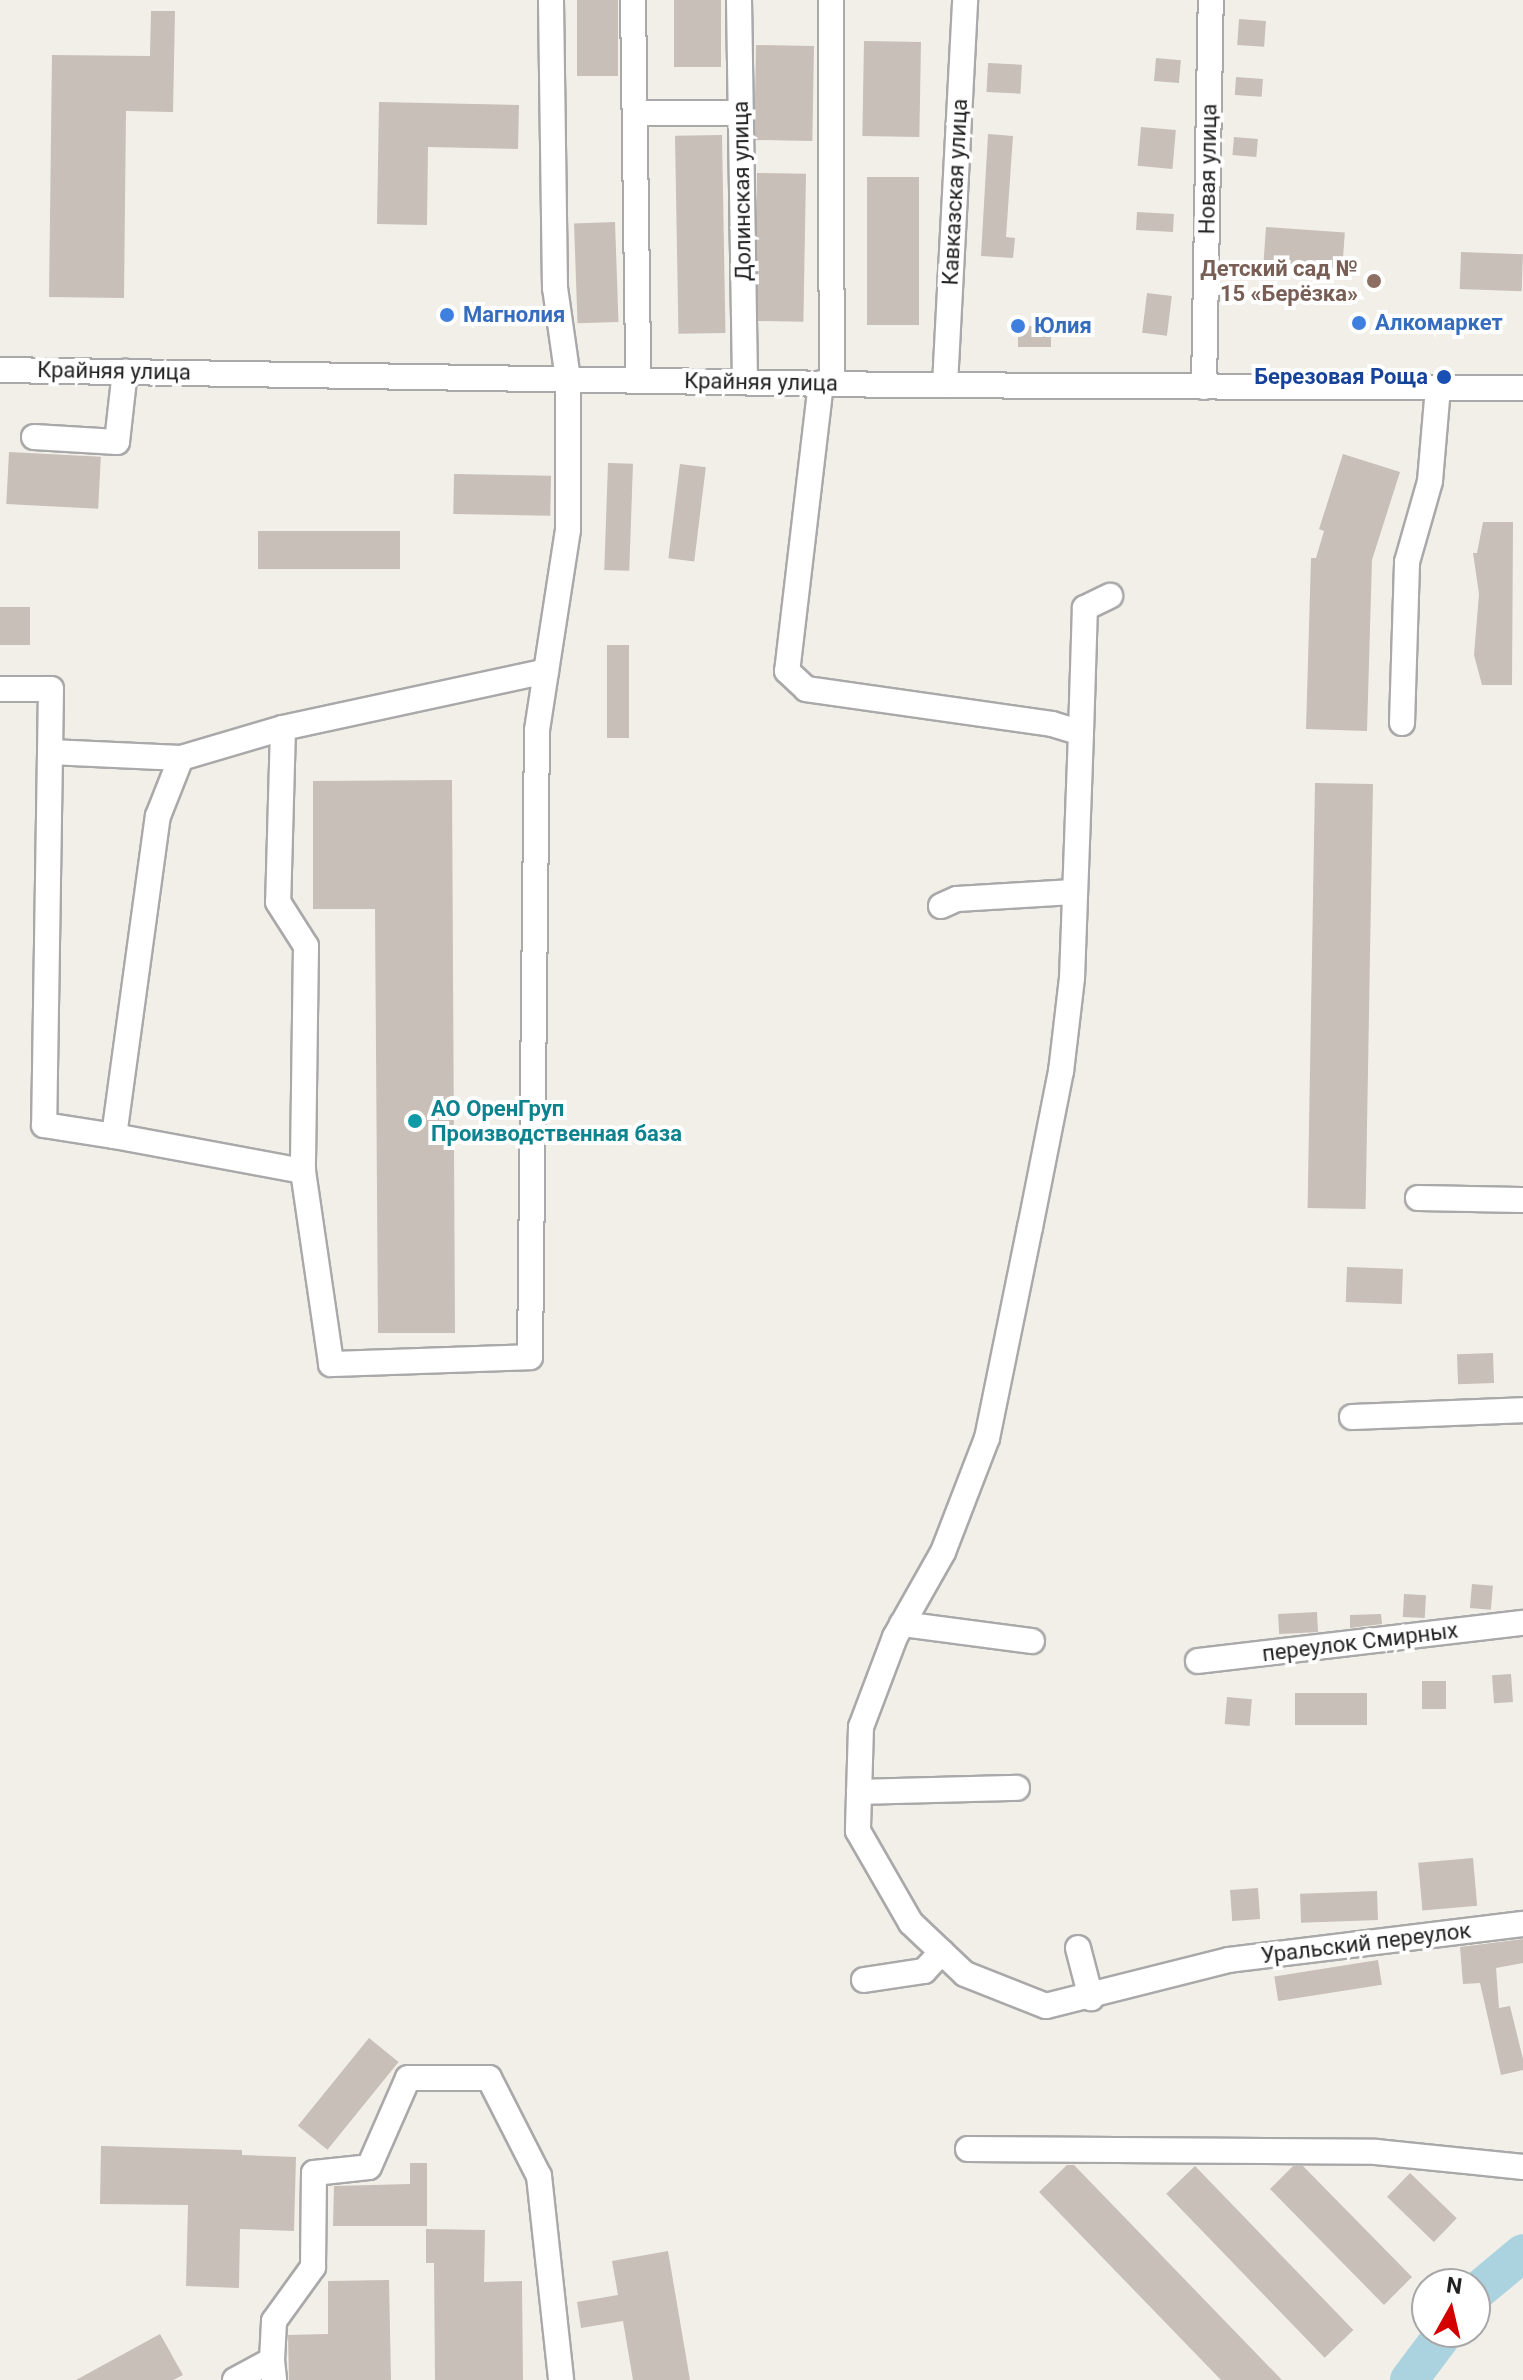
<!DOCTYPE html>
<meta charset="utf-8">
<style>
body{margin:0}
#map{position:relative;width:1523px;height:2380px;overflow:hidden;background:#f2efe9;font-family:Roboto,sans-serif}
div>[style]{position:absolute}
[style*='--x']{left:calc(var(--x)*1px);top:calc(var(--y)*1px);width:calc(var(--w)*1px);rotate:calc(var(--a)*1deg)}
.river>*{height:38px;margin:-19px;padding:0 19px;transform-origin:19px;border-radius:19px;background:#aad3df}
.building>*{inset:0;background:#c7bfb8;transform-origin:0 0}
.roads{filter:drop-shadow(2px 0 #a9a9a9) drop-shadow(-2px 0 #a9a9a9) drop-shadow(0 2px #a9a9a9) drop-shadow(0 -2px #a9a9a9)}
.minor>*{height:24px;margin:-12px;padding:0 12px;transform-origin:12px;border-radius:12px;background:#fff}
.dots>*{width:22px;height:22px;translate:-50% -50%;box-sizing:border-box;border:4px solid #fff;border-radius:50%}
span{translate:-50% -50%;white-space:nowrap;text-align:center;line-height:1.15;-webkit-text-stroke:8px #fff;paint-order:stroke}
.street-label{font-size:22px;color:#222}
.education-label{font-size:22px;color:#785e54;font-weight:700}
.right{translate:-100% -50%;text-align:right}
.shop-label{font-size:22px;color:#366cbe;font-weight:700}
.left{translate:0 -50%;text-align:left}
.transit-label{font-size:22px;color:#164399;font-weight:700}
.culture-label{font-size:22px;color:#0d838f;font-weight:700}
.north{position:absolute;left:1411px;top:2268px;width:80px;height:80px;box-sizing:border-box;background:#fff;border:2px solid #a7a7a7;border-radius:50%;rotate:8deg;font-size:22px;font-weight:700;line-height:32px;text-align:center;color:#222}
.north::after{content:'';display:block;margin:auto;width:28px;height:36px;background:#d40000;clip-path:polygon(50% 0,100% 100%,50% 72%,0 100%)}
</style>
<div id="map">
<div class="river">
<i style="--x:1475;--y:2293;--w:62;--a:-39.8"></i>
<i style="--x:1409;--y:2380;--w:60;--a:-53.1"></i>
</div>
<div class="building">
<i style="left:577px;top:0;width:41px;height:76px"></i>
<i style="left:674px;top:0;width:47px;height:67px"></i>
<i style="clip-path:polygon(151px 11px,175px 11px,173px 112px,126px 111px,124px 298px,49px 297px,52px 55px,150px 56px)"></i>
<i style="left:1239px;top:19px;width:27px;height:26px;rotate:4deg"></i>
<i style="left:864px;top:41px;width:57px;height:95px;rotate:1deg"></i>
<i style="left:756px;top:45px;width:58px;height:95px;rotate:1deg"></i>
<i style="left:1156px;top:58px;width:25px;height:23px;rotate:5deg"></i>
<i style="left:988px;top:63px;width:34px;height:29px;rotate:3deg"></i>
<i style="left:1236px;top:77px;width:27px;height:18px;rotate:4deg"></i>
<i style="clip-path:polygon(379px 102px,519px 105px,518px 149px,428px 147px,427px 225px,377px 224px)"></i>
<i style="left:1141px;top:127px;width:35px;height:39px;rotate:5deg"></i>
<i style="clip-path:polygon(988px 134px,1013px 136px,1006px 237px,1015px 238px,1013px 258px,981px 256px)"></i>
<i style="left:722px;top:135px;width:198px;height:47px;rotate:89deg"></i>
<i style="left:1234px;top:137px;width:24px;height:18px;rotate:5deg"></i>
<i style="left:757px;top:173px;width:49px;height:148px;rotate:1deg"></i>
<i style="left:867px;top:177px;width:52px;height:148px"></i>
<i style="left:1137px;top:212px;width:37px;height:18px;rotate:3deg"></i>
<i style="left:615px;top:222px;width:100px;height:41px;rotate:88deg"></i>
<i style="left:1266px;top:227px;width:79px;height:36px;rotate:4deg"></i>
<i style="left:1461px;top:252px;width:62px;height:37px;rotate:2deg"></i>
<i style="left:1147px;top:293px;width:25px;height:40px;rotate:7deg"></i>
<i style="left:1018px;top:326px;width:33px;height:21px"></i>
<i style="left:9px;top:452px;width:92px;height:52px;rotate:3deg"></i>
<i style="clip-path:polygon(1343px 454px,1400px 472px,1372px 560px,1367px 731px,1306px 729px,1311px 558px,1316px 558px,1324px 531px,1319px 529px)"></i>
<i style="left:608px;top:463px;width:25px;height:107px;rotate:2deg"></i>
<i style="left:680px;top:464px;width:26px;height:95px;rotate:7deg"></i>
<i style="left:454px;top:474px;width:97px;height:40px;rotate:1deg"></i>
<i style="clip-path:polygon(1483px 522px,1513px 522px,1512px 685px,1482px 685px,1474px 655px,1479px 594px,1473px 553px,1477px 553px)"></i>
<i style="left:258px;top:531px;width:142px;height:38px"></i>
<i style="left:0;top:607px;width:30px;height:38px"></i>
<i style="left:607px;top:645px;width:22px;height:93px"></i>
<i style="clip-path:polygon(452px 780px,455px 1333px,378px 1333px,375px 909px,313px 909px,313px 781px)"></i>
<i style="left:1315px;top:783px;width:58px;height:425px;rotate:1deg"></i>
<i style="left:1347px;top:1267px;width:56px;height:35px;rotate:2deg"></i>
<i style="left:1493px;top:1353px;width:30px;height:36px;rotate:88deg"></i>
<i style="left:1472px;top:1584px;width:21px;height:24px;rotate:5deg"></i>
<i style="left:1404px;top:1594px;width:22px;height:23px;rotate:3deg"></i>
<i style="left:1317px;top:1612px;width:20px;height:39px;rotate:87deg"></i>
<i style="clip-path:polygon(1381px 1614px,1382px 1624px,1350px 1628px,1350px 1615px)"></i>
<i style="left:1511px;top:1674px;width:28px;height:19px;rotate:86deg"></i>
<i style="left:1422px;top:1681px;width:24px;height:28px"></i>
<i style="left:1367px;top:1693px;width:32px;height:72px;rotate:90deg"></i>
<i style="left:1227px;top:1697px;width:25px;height:27px;rotate:5deg"></i>
<i style="left:1473px;top:1858px;width:48px;height:55px;rotate:85deg"></i>
<i style="left:1258px;top:1888px;width:31px;height:28px;rotate:86deg"></i>
<i style="left:1377px;top:1891px;width:29px;height:77px;rotate:88deg"></i>
<i style="clip-path:polygon(1523px 1939px,1523px 1963px,1496px 1968px,1499px 2008px,1510px 2006px,1523px 2059px,1523px 2070px,1501px 2075px,1480px 1983px,1463px 1984px,1460px 1947px)"></i>
<i style="left:1378px;top:1960px;width:25px;height:105px;rotate:81deg"></i>
<i style="left:369px;top:2038px;width:38px;height:113px;rotate:39deg"></i>
<i style="clip-path:polygon(101px 2146px,242px 2150px,242px 2155px,296px 2157px,294px 2231px,240px 2229px,239px 2288px,186px 2286px,188px 2205px,100px 2204px)"></i>
<i style="clip-path:polygon(410px 2163px,427px 2163px,427px 2226px,333px 2226px,334px 2186px,410px 2184px)"></i>
<i style="clip-path:polygon(1067px 2165px,1074px 2165px,1282px 2380px,1221px 2380px,1039px 2192px)"></i>
<i style="left:1195px;top:2166px;width:228px;height:40px;rotate:46deg"></i>
<i style="clip-path:polygon(1293px 2166px,1303px 2166px,1412px 2277px,1384px 2305px,1270px 2189px)"></i>
<i style="left:1410px;top:2173px;width:65px;height:33px;rotate:44deg"></i>
<i style="clip-path:polygon(426px 2229px,485px 2230px,484px 2282px,522px 2281px,523px 2380px,435px 2380px,434px 2263px,426px 2263px)"></i>
<i style="clip-path:polygon(668px 2251px,690px 2380px,633px 2380px,623px 2321px,581px 2328px,577px 2302px,618px 2295px,612px 2261px)"></i>
<i style="clip-path:polygon(389px 2280px,391px 2380px,289px 2380px,288px 2335px,328px 2334px,328px 2281px)"></i>
<i style="clip-path:polygon(160px 2334px,183px 2375px,173px 2380px,76px 2380px)"></i>
</div>
<div class="roads">
<div class="minor">
<i style="--x:633;--y:0;--w:380;--a:89.2"></i>
<i style="--x:739;--y:0;--w:382;--a:89.1"></i>
<i style="--x:831;--y:0;--w:383;--a:89.9"></i>
<i style="--x:635;--y:113;--w:106;--a:0"></i>
<i style="--x:0;--y:370;--w:897;--a:0.96"></i>
<i style="--x:897;--y:385;--w:626;--a:0.27"></i>
<i style="--x:821;--y:383;--w:290;--a:96.7"></i>
<i style="--x:787;--y:671;--w:26;--a:43"></i>
<i style="--x:806;--y:689;--w:248;--a:8.1"></i>
<i style="--x:1052;--y:724;--w:30;--a:17"></i>
<i style="--x:1081;--y:733;--w:245;--a:92.1"></i>
<i style="--x:1072;--y:978;--w:94;--a:96.7"></i>
<i style="--x:1061;--y:1071;--w:159;--a:101.2"></i>
<i style="--x:1030;--y:1227;--w:215;--a:101.5"></i>
<i style="--x:987;--y:1438;--w:122;--a:111.1"></i>
<i style="--x:943;--y:1552;--w:98;--a:119.5"></i>
<i style="--x:895;--y:1637;--w:96;--a:110.7"></i>
<i style="--x:861;--y:1727;--w:104;--a:91.7"></i>
<i style="--x:858;--y:1831;--w:106;--a:60.1"></i>
<i style="--x:911;--y:1923;--w:74;--a:43.4"></i>
<i style="--x:965;--y:1974;--w:87;--a:21.6"></i>
<i style="--x:1046;--y:2006;--w:189;--a:-14.1"></i>
<i style="--x:1229;--y:1960;--w:296;--a:-7"></i>
<i style="--x:945;--y:385;--w:386;--a:-87"></i>
<i style="--x:1204;--y:387;--w:387;--a:-89"></i>
<i style="--x:34;--y:437;--w:83;--a:3.4"></i>
<i style="--x:117;--y:442;--w:71;--a:-83.6"></i>
<i style="--x:0;--y:689;--w:51;--a:0"></i>
<i style="--x:51;--y:689;--w:436;--a:90.9"></i>
<i style="--x:44;--y:1125;--w:71;--a:8.9"></i>
<i style="--x:114;--y:1136;--w:323;--a:-82.2"></i>
<i style="--x:158;--y:816;--w:62;--a:-68.4"></i>
<i style="--x:181;--y:758;--w:106;--a:-16.4"></i>
<i style="--x:283;--y:728;--w:174;--a:91.6"></i>
<i style="--x:278;--y:902;--w:52;--a:57.5"></i>
<i style="--x:306;--y:946;--w:225;--a:90.8"></i>
<i style="--x:303;--y:1171;--w:195;--a:81.7"></i>
<i style="--x:331;--y:1364;--w:199;--a:-2"></i>
<i style="--x:530;--y:1357;--w:627;--a:-89.36"></i>
<i style="--x:537;--y:730;--w:202;--a:-81.2"></i>
<i style="--x:568;--y:530;--w:151;--a:-90"></i>
<i style="--x:568;--y:379;--w:92;--a:-98.1"></i>
<i style="--x:555;--y:288;--w:288;--a:-90.8"></i>
<i style="--x:1402;--y:723;--w:161;--a:-88.2"></i>
<i style="--x:1407;--y:562;--w:84;--a:-74.1"></i>
<i style="--x:1430;--y:481;--w:93;--a:-85.1"></i>
<i style="--x:283;--y:728;--w:269;--a:-12.2"></i>
<i style="--x:1081;--y:733;--w:125;--a:-88.2"></i>
<i style="--x:1085;--y:608;--w:28;--a:-26"></i>
<i style="--x:50;--y:752;--w:131;--a:2.6"></i>
<i style="--x:941;--y:906;--w:17;--a:-24"></i>
<i style="--x:957;--y:899;--w:116;--a:-3.5"></i>
<i style="--x:114;--y:1136;--w:192;--a:10.5"></i>
<i style="--x:1418;--y:1198;--w:105;--a:1.1"></i>
<i style="--x:1352;--y:1417;--w:171;--a:-2.3"></i>
<i style="--x:902;--y:1624;--w:131;--a:7.5"></i>
<i style="--x:1198;--y:1661;--w:327;--a:-6.7"></i>
<i style="--x:859;--y:1792;--w:158;--a:-1.5"></i>
<i style="--x:1078;--y:1948;--w:52;--a:75.4"></i>
<i style="--x:864;--y:1980;--w:61;--a:-8.5"></i>
<i style="--x:924;--y:1971;--w:26;--a:-47"></i>
<i style="--x:968;--y:2149;--w:408;--a:0.4"></i>
<i style="--x:1376;--y:2152;--w:148;--a:5.8"></i>
<i style="--x:272;--y:2360;--w:39;--a:-87"></i>
<i style="--x:274;--y:2321;--w:67;--a:-54.2"></i>
<i style="--x:313;--y:2267;--w:94;--a:-89.4"></i>
<i style="--x:314;--y:2173;--w:55;--a:-6.2"></i>
<i style="--x:369;--y:2167;--w:97;--a:-66.3"></i>
<i style="--x:408;--y:2078;--w:81;--a:0"></i>
<i style="--x:489;--y:2078;--w:110;--a:63"></i>
<i style="--x:539;--y:2176;--w:205;--a:83.8"></i>
<i style="--x:235;--y:2380;--w:42;--a:-28.4"></i>
<i style="--x:272;--y:2360;--w:20;--a:84"></i>
</div>
</div>
<div class="dots">
<i style="left:1374px;top:281px;background:#8d6e63"></i>
<i style="left:447px;top:315px;background:#3f7fe0"></i>
<i style="left:1359px;top:323px;background:#3f7fe0"></i>
<i style="left:1018px;top:326px;background:#3f7fe0"></i>
<i style="left:1444px;top:377px;background:#1a4fb4"></i>
<i style="left:415px;top:1121px;background:#0f9aa8"></i>
</div>
<div class="street-label">
<span style="left:1208px;top:169px;rotate:-89deg">Новая улица</span>
<span style="left:742px;top:191px;rotate:-91deg">Долинская улица</span>
<span style="left:955px;top:192px;rotate:-87deg">Кавказская улица</span>
<span style="left:114px;top:371px;rotate:1deg">Крайняя улица</span>
<span style="left:761px;top:382px;rotate:1deg">Крайняя улица</span>
<span style="left:1360px;top:1642px;rotate:-7deg">переулок Смирных</span>
<span style="left:1366px;top:1943px;rotate:-7deg">Уральский переулок</span>
</div>
<div class="education-label">
<span class="right" style="left:1358px;top:281px">Детский сад №<br>15 «Берёзка»</span>
</div>
<div class="shop-label">
<span class="left" style="left:463px;top:315px">Магнолия</span>
<span class="left" style="left:1375px;top:323px">Алкомаркет</span>
<span class="left" style="left:1034px;top:326px">Юлия</span>
</div>
<div class="transit-label">
<span class="right" style="left:1428px;top:377px">Березовая Роща</span>
</div>
<div class="culture-label">
<span class="left" style="left:431px;top:1121px">АО ОренГруп<br>Производственная база</span>
</div>
<div class="north">N</div>
</div>
